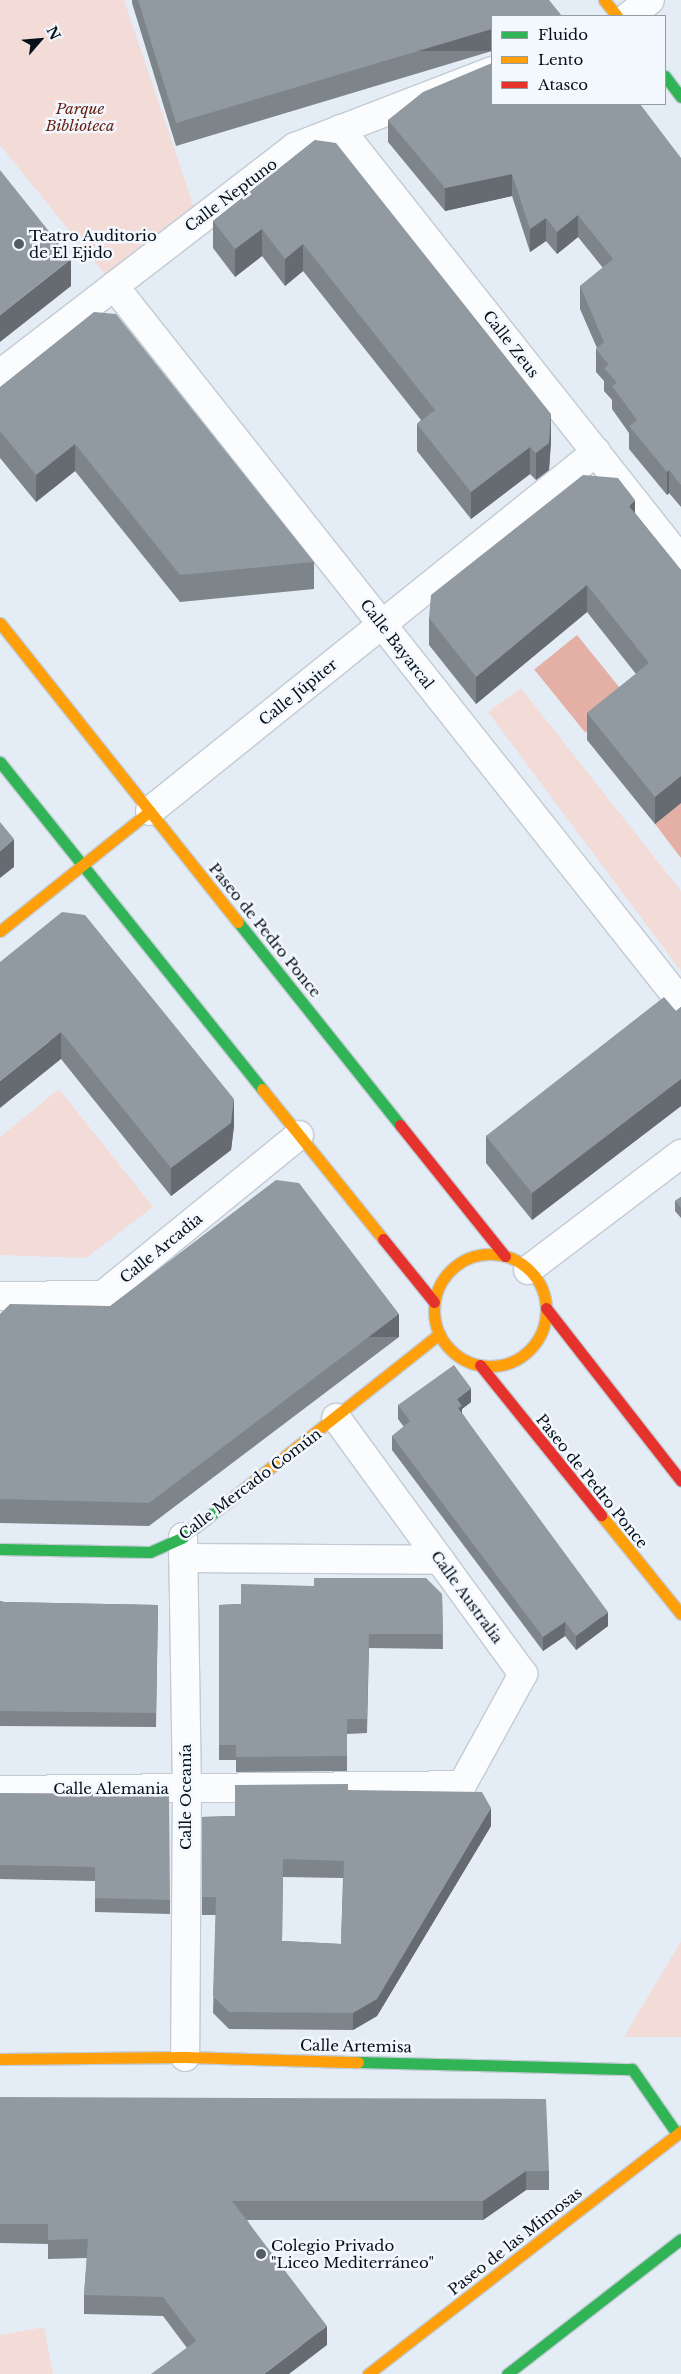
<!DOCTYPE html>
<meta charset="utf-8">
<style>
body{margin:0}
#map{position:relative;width:681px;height:2374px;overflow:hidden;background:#e4edf5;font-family:"Libre Baskerville",serif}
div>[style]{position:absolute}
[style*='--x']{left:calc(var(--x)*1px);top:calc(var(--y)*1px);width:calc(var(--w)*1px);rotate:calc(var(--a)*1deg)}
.green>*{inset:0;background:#f3dbd8}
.water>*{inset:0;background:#e4afa4;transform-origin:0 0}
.roads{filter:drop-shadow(1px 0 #c2cbd4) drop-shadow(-1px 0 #c2cbd4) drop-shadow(0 1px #c2cbd4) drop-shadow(0 -1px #c2cbd4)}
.street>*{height:28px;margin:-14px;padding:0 14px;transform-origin:14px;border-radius:14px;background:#fbfcfe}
.fast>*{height:11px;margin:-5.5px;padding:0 5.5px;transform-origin:5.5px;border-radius:5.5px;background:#30b455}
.slow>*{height:11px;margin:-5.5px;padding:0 5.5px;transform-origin:5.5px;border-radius:5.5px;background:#ff9f0a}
.slow>.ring{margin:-5.5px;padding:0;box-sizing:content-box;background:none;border:11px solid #ff9f0a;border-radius:50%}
.jam>*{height:11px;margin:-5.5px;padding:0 5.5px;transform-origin:5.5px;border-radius:5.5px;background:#e5322d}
.wall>*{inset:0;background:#7d848a}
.shaded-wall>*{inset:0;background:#666b71;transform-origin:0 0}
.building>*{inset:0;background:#9199a1}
.dots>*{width:14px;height:14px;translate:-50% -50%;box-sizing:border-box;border:2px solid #f3f8fe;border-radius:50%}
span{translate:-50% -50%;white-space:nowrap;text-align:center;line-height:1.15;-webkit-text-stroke:5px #f3f8fe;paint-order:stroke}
.park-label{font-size:15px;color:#651e0e;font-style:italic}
.street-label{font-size:15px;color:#060f17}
.poi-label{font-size:15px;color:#060f17}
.left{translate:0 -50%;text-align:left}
.legend{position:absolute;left:491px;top:15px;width:175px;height:90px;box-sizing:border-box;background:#f3f8fe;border:1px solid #949ba2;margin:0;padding:6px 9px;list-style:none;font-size:15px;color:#060f17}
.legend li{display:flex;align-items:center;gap:10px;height:25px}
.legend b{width:25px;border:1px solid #949ba2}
.north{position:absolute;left:15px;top:15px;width:50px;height:50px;-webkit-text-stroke:4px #f3f8fe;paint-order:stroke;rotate:63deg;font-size:14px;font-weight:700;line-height:20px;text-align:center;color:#060f17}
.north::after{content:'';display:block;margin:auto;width:18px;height:22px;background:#060f17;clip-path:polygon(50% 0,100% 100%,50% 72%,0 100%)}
</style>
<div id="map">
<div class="green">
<i style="clip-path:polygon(0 0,124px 0,198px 219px,114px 286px,0 145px)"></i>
<i style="clip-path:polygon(521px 688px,681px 891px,681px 971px,488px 712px)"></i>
<i style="clip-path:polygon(59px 1089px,153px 1207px,86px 1258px,0 1255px,0 1137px)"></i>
<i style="clip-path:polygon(681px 1941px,681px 2037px,624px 2037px)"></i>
<i style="clip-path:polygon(44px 2327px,53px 2374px,0 2374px,0 2335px)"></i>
</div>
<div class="water">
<i style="left:577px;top:635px;width:81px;height:55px;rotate:51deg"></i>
<i style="clip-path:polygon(681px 803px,681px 858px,655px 824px)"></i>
</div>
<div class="roads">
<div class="street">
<i style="--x:629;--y:16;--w:26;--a:-37"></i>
<i style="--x:340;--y:129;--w:550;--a:51.65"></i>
<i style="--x:114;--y:286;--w:913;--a:51.62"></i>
<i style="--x:0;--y:374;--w:372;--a:-37.6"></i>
<i style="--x:295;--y:147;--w:211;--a:-21.1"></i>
<i style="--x:150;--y:811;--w:573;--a:-38.83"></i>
<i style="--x:528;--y:1270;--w:192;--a:-37.2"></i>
<i style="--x:0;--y:1296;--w:103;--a:-0.6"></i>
<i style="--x:103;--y:1295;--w:253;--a:-39.2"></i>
<i style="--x:183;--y:1537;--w:252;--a:89.1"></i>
<i style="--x:187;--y:1789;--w:268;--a:90.4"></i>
<i style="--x:183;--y:1558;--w:257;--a:0.4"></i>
<i style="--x:0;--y:1790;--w:462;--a:-0.6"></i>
<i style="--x:462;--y:1785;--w:127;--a:-61.2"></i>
<i style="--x:523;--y:1674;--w:317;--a:-126.1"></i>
</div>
<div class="fast">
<i style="--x:665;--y:76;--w:26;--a:53"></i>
<i style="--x:0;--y:762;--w:419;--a:51.3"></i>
<i style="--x:238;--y:922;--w:260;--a:51.4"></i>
<i style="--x:0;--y:1549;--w:150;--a:1.1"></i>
<i style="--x:150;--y:1552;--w:36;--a:-24"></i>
<i style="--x:183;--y:1537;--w:79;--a:-38.3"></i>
<i style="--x:358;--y:2062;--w:274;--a:1.5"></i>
<i style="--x:632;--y:2069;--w:79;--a:55.3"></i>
<i style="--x:507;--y:2374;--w:220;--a:-37.8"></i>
</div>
<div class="slow">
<i style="--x:604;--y:0;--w:21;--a:51"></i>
<i style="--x:0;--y:623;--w:382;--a:51.5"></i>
<i style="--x:0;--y:931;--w:192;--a:-38.7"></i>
<i style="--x:262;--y:1089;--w:193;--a:51.1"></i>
<i class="ring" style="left:434px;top:1254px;width:101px;height:101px"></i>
<i style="--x:245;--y:1488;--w:248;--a:-38.4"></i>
<i style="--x:601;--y:1515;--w:127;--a:51.1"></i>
<i style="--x:0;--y:2059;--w:185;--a:-0.6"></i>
<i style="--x:185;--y:2057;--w:173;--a:1.7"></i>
<i style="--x:368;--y:2374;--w:396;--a:-37.8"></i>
</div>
<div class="jam">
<i style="--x:400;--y:1125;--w:168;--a:51.3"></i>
<i style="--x:383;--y:1239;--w:81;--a:51"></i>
<i style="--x:546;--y:1308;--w:219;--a:52"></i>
<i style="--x:480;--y:1365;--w:193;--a:51.1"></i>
</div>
</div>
<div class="wall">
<i style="clip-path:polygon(132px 0,337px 0,492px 16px,492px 51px,176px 146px,132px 3px)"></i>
<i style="clip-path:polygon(388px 120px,681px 158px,681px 507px,669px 493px,667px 495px,629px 449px,629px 433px,612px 409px,612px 400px,604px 391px,604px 381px,596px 372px,596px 349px,597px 348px,580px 309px,580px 286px,603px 268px,578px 237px,557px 254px,546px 241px,530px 252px,512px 196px,445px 211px,388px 142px)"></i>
<i style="clip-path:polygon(315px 140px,551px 441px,549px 470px,536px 480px,530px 474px,471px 519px,417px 451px,417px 424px,421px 420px,303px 271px,285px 286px,262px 256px,235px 277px,213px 248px,213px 221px)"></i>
<i style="clip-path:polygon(0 387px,314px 562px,314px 589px,180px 602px,75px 471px,36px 502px,0 458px)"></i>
<i style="clip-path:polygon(635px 513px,681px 570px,681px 803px,655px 824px,587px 740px,587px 713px,636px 674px,587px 612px,476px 704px,429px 645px,429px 618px)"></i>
<i style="clip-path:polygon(0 962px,234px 1126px,231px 1150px,171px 1196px,61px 1059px)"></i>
<i style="clip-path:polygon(681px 1007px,681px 1106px,532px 1220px,486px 1163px,486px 1136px,676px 1011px)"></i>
<i style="clip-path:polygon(681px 1197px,681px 1218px,675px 1211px,675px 1201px)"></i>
<i style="clip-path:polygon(0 1314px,399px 1337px,149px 1526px,0 1523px)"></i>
<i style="clip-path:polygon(471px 1402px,462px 1409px,462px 1413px,608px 1626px,576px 1650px,565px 1636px,543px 1651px,392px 1450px,392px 1436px,404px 1427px,398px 1419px,398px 1405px)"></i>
<i style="clip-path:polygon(442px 1594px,443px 1649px,369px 1648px,367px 1733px,347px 1734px,347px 1771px,236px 1772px,236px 1760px,219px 1760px,219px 1605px)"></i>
<i style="clip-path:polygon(0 1601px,4px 1602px,158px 1605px,156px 1727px,0 1726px)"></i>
<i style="clip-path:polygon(evenodd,348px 1790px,491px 1826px,377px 2016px,353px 2030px,229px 2029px,213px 2013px,216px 1915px,202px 1915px,202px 1817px,235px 1816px,348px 1790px,283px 1877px,343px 1878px,341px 1944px,282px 1941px,283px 1877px)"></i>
<i style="clip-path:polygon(0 1793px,170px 1900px,170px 1914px,95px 1912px,95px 1881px,0 1879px)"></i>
<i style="clip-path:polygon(0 2097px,549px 2171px,549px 2190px,526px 2190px,483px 2220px,247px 2220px,327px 2345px,187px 2348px,163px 2316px,84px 2314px,84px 2295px,87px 2258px,48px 2259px,48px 2244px,0 2243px)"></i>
</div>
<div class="shaded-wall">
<i style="left:492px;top:29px;width:22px;height:330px;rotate:90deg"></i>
<i style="clip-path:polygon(512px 174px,512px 196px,445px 211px,445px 188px)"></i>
<i style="clip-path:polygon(578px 215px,578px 237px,557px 254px,557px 232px)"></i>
<i style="clip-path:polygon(546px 218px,546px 241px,530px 252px,530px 229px)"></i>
<i style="clip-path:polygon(262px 229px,262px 256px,235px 277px,235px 249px)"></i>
<i style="clip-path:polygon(303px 244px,303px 271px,285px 286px,285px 259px)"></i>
<i style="clip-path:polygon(71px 259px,71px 286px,0 342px,0 315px)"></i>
<i style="clip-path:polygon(551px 414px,551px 441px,549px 470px,536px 480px,536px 453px)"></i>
<i style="clip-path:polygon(75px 444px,75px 471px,36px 502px,36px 475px)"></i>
<i style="clip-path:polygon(530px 447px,530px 474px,471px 519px,471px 492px)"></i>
<i style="clip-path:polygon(669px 470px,669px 493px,667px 495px,667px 472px)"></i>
<i style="clip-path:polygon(635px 500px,635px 527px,629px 506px)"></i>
<i style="clip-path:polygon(587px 585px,587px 612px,476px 704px,476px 677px)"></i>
<i style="clip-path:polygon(681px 776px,681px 803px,655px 824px,655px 797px)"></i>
<i style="clip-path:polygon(14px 839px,14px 867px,0 878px,0 851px)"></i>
<i style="clip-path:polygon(61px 1032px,61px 1059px,0 1108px,0 1081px)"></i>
<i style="clip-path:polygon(681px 1079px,681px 1106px,532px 1220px,532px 1193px)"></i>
<i style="clip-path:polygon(234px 1099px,234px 1126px,231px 1150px,171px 1196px,171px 1168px)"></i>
<i style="left:399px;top:1314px;width:23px;height:313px;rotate:90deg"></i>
<i style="clip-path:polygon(471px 1388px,471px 1402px,462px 1409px,462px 1419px,458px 1422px,457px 1399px)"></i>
<i style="clip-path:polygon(608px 1612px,608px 1626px,576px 1650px,576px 1636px)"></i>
<i style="clip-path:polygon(565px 1622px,565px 1636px,543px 1651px,543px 1637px)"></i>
<i style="clip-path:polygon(491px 1808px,491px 1826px,377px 2016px,353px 2030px,353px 2013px)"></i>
<i style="clip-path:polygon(526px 2171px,526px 2190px,483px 2220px,483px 2201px)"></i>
<i style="clip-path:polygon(327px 2326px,327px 2345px,289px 2374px,264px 2374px)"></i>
</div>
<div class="building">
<i style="clip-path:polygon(138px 0,549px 0,562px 16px,492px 16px,492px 29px,176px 123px)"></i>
<i style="clip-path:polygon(492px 63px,492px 104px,640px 104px,681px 158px,681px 485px,669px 470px,667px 472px,629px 426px,637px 420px,612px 386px,617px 383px,604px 368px,609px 365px,596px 349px,604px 342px,580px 286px,613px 259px,578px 215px,557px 232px,546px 218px,530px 229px,512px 174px,445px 188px,388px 120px,423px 92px)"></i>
<i style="clip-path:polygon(315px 140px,336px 143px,551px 414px,549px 443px,536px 453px,530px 447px,471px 492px,417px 424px,435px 410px,303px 244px,285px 259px,262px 229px,235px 249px,213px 221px)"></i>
<i style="clip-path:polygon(0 170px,71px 259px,0 315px)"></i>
<i style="clip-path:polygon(94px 312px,116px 314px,314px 562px,180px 575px,75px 444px,36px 475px,0 431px,0 387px)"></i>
<i style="clip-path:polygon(583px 475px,618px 478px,635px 500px,629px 506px,681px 570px,681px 776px,655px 797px,587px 713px,649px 663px,587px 585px,476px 677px,429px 618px,431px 595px)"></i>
<i style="clip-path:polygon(0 822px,14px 839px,0 851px)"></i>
<i style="clip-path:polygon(62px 912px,85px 915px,234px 1099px,231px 1123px,171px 1168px,61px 1032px,0 1081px,0 962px)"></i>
<i style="clip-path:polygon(664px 997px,676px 1011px,681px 1007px,681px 1079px,532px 1193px,486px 1136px)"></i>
<i style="clip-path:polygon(276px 1180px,299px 1183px,399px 1314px,149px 1503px,0 1499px,0 1314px,10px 1304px,110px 1306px)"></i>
<i style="clip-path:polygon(681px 1197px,681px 1208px,675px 1201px)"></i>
<i style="clip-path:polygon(454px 1365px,471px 1388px,457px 1399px,462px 1406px,458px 1408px,608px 1612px,576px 1636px,565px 1622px,543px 1637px,392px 1436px,410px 1421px,398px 1405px)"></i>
<i style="clip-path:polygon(314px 1578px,426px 1578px,442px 1594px,443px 1634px,369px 1634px,367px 1719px,347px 1719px,347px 1756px,236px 1757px,236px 1745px,219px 1745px,219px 1605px,241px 1604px,241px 1584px,314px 1586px)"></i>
<i style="clip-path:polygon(0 1601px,4px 1602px,158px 1605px,156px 1713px,0 1711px)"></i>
<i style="clip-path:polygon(evenodd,348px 1784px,348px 1790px,482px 1792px,491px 1808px,377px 1999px,353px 2013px,229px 2012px,213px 1996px,216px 1897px,202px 1897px,202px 1817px,235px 1816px,235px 1785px,348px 1784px,283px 1859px,344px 1861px,341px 1944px,282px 1941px,283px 1859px)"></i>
<i style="clip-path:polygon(0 1793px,169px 1794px,170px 1900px,95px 1898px,95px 1867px,0 1865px)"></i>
<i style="clip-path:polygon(0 2097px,546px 2099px,549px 2171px,526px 2171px,483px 2201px,232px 2201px,327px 2326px,264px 2374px,151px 2374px,196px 2341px,163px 2297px,84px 2295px,88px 2239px,48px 2240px,48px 2224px,0 2224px)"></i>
</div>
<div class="dots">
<i style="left:19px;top:244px;background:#545d65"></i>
<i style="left:261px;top:2254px;background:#545d65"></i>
</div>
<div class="park-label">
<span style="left:80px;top:117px">Parque<br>Biblioteca</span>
</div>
<div class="street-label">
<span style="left:231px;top:195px;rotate:-37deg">Calle Neptuno</span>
<span style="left:511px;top:344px;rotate:52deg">Calle Zeus</span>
<span style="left:397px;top:644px;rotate:52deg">Calle Bayarcal</span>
<span style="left:298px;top:692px;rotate:-39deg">Calle Júpiter</span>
<span style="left:265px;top:930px;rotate:51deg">Paseo de Pedro Ponce</span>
<span style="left:161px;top:1248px;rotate:-39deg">Calle Arcadia</span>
<span style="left:592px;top:1481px;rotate:51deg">Paseo de Pedro Ponce</span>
<span style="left:250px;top:1484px;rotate:-37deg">Calle Mercado Común</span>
<span style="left:467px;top:1597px;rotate:54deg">Calle Australia</span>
<span style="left:111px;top:1789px">Calle Alemania</span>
<span style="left:186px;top:1797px;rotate:-90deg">Calle Oceanía</span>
<span style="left:356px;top:2046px;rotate:1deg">Calle Artemisa</span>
<span style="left:515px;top:2241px;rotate:-38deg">Paseo de las Mimosas</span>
</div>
<div class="poi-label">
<span class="left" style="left:29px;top:244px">Teatro Auditorio<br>de El Ejido</span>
<span class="left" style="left:271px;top:2254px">Colegio Privado<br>"Liceo Mediterráneo"</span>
</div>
<ul class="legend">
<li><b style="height:6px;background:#30b455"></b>Fluido</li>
<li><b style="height:6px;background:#ff9f0a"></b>Lento</li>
<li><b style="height:6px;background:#e5322d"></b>Atasco</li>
</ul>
<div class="north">N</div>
</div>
